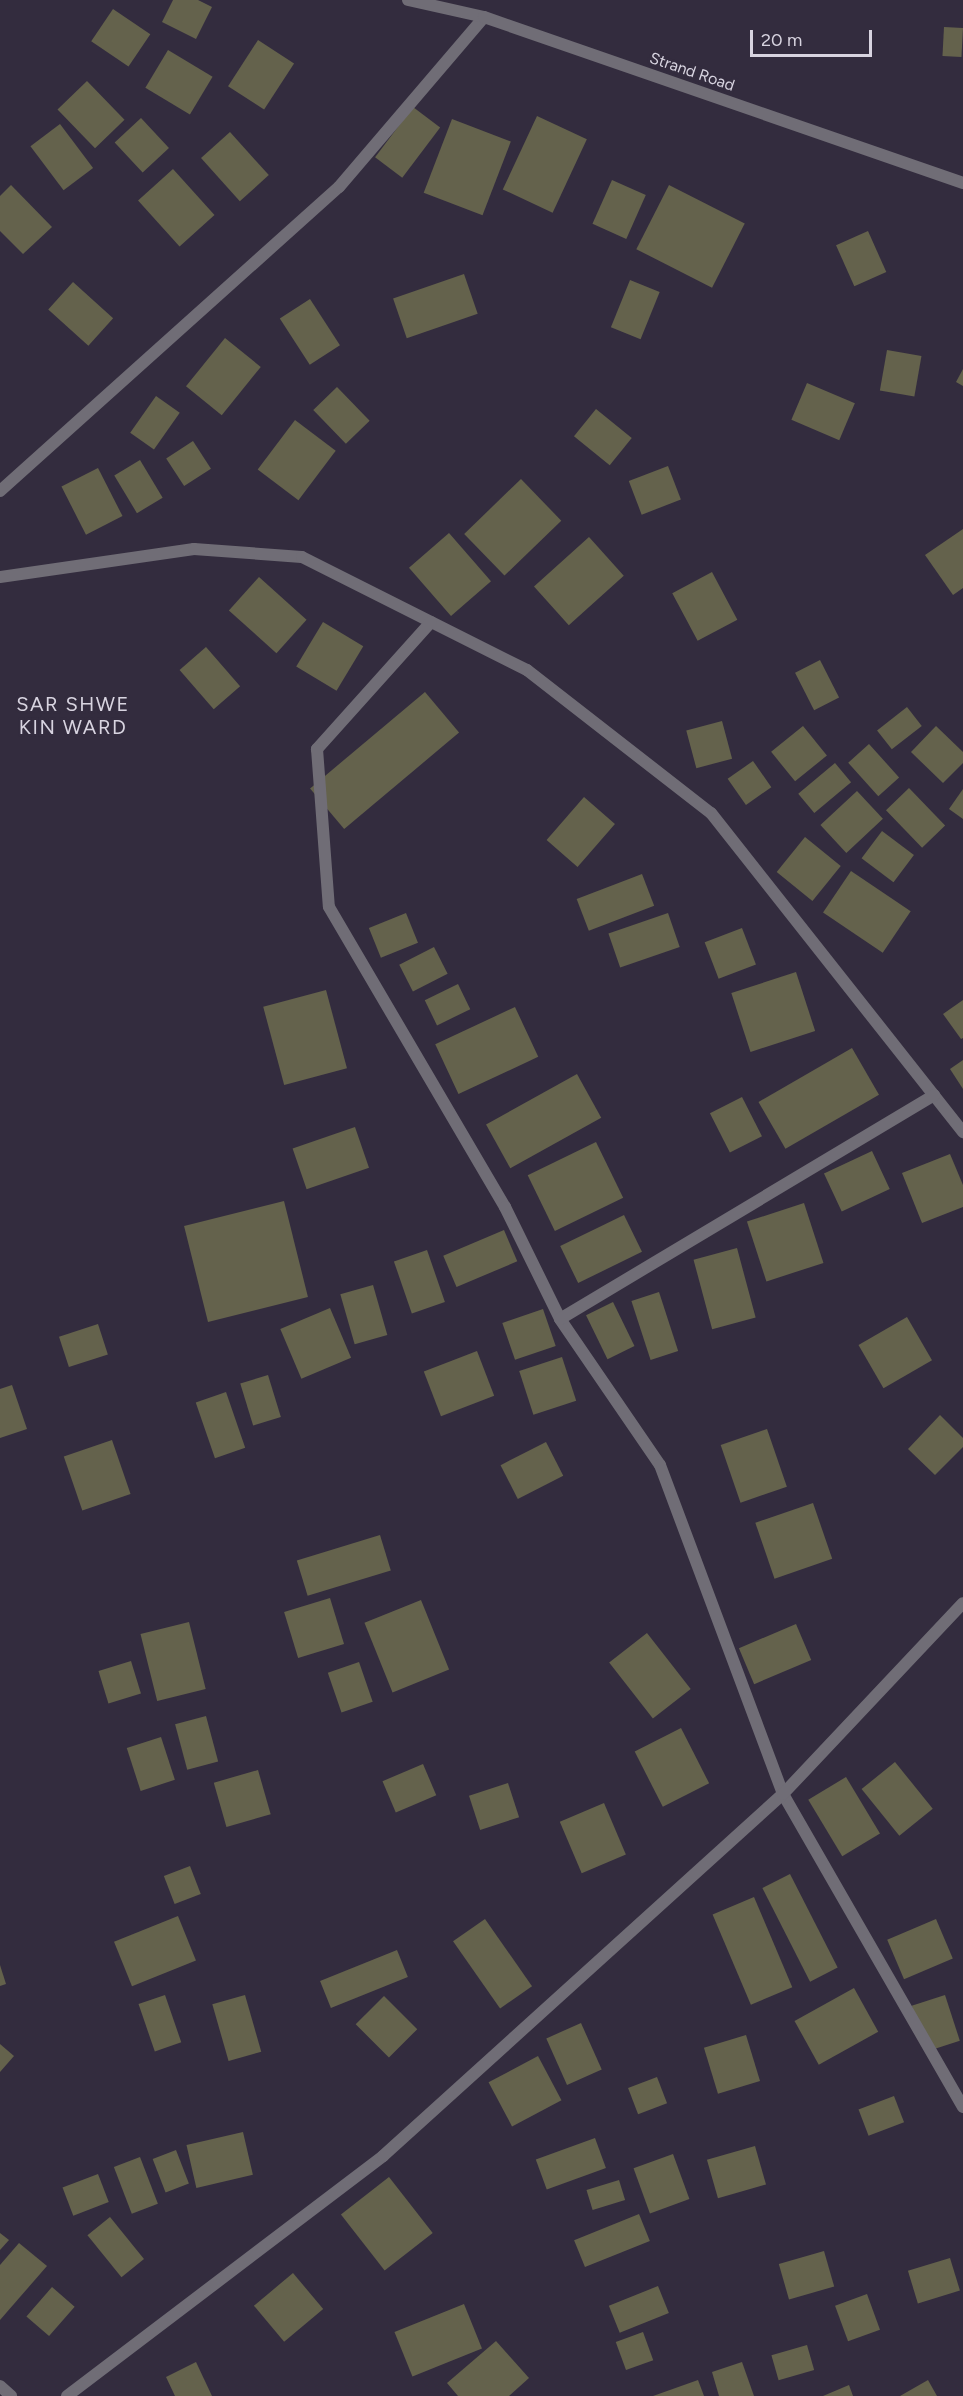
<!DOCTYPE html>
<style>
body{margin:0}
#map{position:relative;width:963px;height:2396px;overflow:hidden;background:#332c3e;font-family:Figtree,sans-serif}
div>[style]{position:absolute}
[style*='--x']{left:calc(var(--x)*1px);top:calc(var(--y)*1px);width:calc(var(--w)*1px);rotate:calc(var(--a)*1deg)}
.building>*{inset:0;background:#64624c;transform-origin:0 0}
.minor>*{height:12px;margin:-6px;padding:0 6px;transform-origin:6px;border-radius:6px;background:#706d76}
.tertiary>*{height:12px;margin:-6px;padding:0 6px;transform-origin:6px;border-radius:6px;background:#706d76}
span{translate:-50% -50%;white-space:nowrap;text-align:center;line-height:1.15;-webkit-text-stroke:5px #332c3e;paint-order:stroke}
.street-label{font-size:16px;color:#d8d4e0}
.quarter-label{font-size:20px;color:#d8d4e0;letter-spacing:1.5px}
.scale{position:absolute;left:750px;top:30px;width:122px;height:27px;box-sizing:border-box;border:3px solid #d8d4e0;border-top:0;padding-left:8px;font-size:18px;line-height:21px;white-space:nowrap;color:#d8d4e0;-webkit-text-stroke:4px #332c3e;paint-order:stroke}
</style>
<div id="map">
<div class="building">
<i style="clip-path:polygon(173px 0,198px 0,212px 7px,196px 39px,162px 22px)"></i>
<i style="left:113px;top:9px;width:45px;height:39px;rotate:34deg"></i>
<i style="left:944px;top:27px;width:19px;height:29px;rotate:3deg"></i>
<i style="left:258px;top:40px;width:43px;height:55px;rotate:33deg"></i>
<i style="left:168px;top:50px;width:52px;height:44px;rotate:31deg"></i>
<i style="left:87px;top:81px;width:54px;height:41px;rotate:46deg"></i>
<i style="left:413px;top:107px;width:34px;height:63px;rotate:37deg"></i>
<i style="left:537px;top:116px;width:55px;height:81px;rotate:25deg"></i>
<i style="left:141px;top:118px;width:41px;height:36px;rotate:47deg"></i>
<i style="left:452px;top:119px;width:63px;height:79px;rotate:21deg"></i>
<i style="left:60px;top:124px;width:55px;height:37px;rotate:53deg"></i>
<i style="left:230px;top:132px;width:58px;height:39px;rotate:48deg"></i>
<i style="left:173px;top:169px;width:62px;height:47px;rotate:48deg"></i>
<i style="left:612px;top:180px;width:37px;height:48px;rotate:24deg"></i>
<i style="clip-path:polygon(11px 185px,52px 227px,23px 254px,0 231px,0 196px)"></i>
<i style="left:669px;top:185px;width:85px;height:72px;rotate:27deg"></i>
<i style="left:868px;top:231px;width:45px;height:35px;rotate:66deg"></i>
<i style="left:464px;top:274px;width:42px;height:75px;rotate:71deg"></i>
<i style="left:630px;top:280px;width:32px;height:51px;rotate:22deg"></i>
<i style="left:73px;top:282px;width:54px;height:37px;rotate:42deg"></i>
<i style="left:310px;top:299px;width:55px;height:36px;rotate:57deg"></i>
<i style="left:225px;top:338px;width:46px;height:62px;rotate:39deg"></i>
<i style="left:887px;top:350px;width:35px;height:41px;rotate:10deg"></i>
<i style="clip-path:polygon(963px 369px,963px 386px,956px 382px)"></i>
<i style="left:807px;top:383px;width:52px;height:40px;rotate:23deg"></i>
<i style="left:337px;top:387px;width:47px;height:33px;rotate:46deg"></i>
<i style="left:156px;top:396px;width:29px;height:45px;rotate:35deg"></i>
<i style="left:596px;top:409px;width:46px;height:35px;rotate:39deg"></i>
<i style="left:295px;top:420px;width:51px;height:62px;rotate:37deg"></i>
<i style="left:193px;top:441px;width:33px;height:32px;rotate:57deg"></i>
<i style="left:140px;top:460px;width:44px;height:30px;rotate:59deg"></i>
<i style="left:668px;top:466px;width:36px;height:42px;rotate:69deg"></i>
<i style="left:98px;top:468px;width:54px;height:41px;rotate:63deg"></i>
<i style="left:521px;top:479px;width:58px;height:79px;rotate:46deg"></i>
<i style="clip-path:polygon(963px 529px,963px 588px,953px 595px,925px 555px)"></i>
<i style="left:449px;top:533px;width:64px;height:53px;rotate:49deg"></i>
<i style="left:589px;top:537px;width:52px;height:74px;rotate:48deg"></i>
<i style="left:712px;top:572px;width:54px;height:45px;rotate:62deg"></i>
<i style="left:259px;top:577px;width:64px;height:45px;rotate:42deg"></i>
<i style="left:323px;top:622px;width:47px;height:52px;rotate:31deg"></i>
<i style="left:206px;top:647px;width:52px;height:35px;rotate:49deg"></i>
<i style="left:820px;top:660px;width:42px;height:28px;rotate:63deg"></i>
<i style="left:425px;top:692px;width:53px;height:150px;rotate:50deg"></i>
<i style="left:907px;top:707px;width:24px;height:38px;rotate:52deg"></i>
<i style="left:722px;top:721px;width:39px;height:37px;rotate:75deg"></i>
<i style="left:803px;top:726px;width:38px;height:41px;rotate:51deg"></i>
<i style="clip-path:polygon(936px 726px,963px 752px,963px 763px,943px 783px,911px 752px)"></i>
<i style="left:869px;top:744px;width:45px;height:28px;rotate:48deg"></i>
<i style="left:753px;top:761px;width:32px;height:31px;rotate:55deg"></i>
<i style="left:835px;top:763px;width:25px;height:48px;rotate:50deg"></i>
<i style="left:909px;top:788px;width:52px;height:32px;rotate:46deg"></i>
<i style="clip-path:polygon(963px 789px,963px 819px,949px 809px)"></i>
<i style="left:857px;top:791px;width:38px;height:50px;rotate:47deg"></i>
<i style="left:584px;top:797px;width:41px;height:57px;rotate:41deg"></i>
<i style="left:882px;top:831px;width:40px;height:34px;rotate:37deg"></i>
<i style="left:805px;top:837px;width:46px;height:45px;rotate:39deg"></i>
<i style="left:851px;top:871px;width:72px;height:50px;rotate:34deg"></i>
<i style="left:642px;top:874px;width:34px;height:70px;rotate:69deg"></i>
<i style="left:406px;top:913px;width:32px;height:40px;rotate:68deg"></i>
<i style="left:668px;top:913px;width:36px;height:63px;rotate:71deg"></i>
<i style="left:742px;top:928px;width:39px;height:40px;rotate:69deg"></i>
<i style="left:434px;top:947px;width:30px;height:39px;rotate:63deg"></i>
<i style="left:796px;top:972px;width:62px;height:68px;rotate:72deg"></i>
<i style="left:458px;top:984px;width:28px;height:37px;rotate:64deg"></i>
<i style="left:326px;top:990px;width:81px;height:65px;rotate:75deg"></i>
<i style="clip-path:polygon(963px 1000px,963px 1038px,961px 1039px,943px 1014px)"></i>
<i style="left:515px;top:1007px;width:55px;height:88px;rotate:65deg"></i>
<i style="left:852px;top:1048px;width:54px;height:108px;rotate:60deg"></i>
<i style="clip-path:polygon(963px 1060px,963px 1089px,950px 1069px)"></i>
<i style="left:577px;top:1074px;width:50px;height:104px;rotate:61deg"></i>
<i style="left:742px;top:1097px;width:44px;height:36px;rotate:63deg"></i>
<i style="left:355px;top:1127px;width:43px;height:66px;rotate:71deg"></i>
<i style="left:596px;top:1142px;width:62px;height:76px;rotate:64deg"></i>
<i style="left:872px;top:1151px;width:42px;height:53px;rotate:65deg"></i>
<i style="clip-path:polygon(950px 1154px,963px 1185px,963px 1207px,922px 1223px,902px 1173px)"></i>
<i style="left:284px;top:1201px;width:99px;height:103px;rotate:76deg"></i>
<i style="left:804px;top:1203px;width:63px;height:60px;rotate:72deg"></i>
<i style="left:624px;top:1215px;width:41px;height:71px;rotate:64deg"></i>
<i style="left:504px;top:1230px;width:34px;height:66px;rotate:67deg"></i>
<i style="left:737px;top:1248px;width:72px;height:45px;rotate:75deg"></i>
<i style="left:427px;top:1250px;width:55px;height:35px;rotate:71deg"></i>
<i style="left:373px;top:1285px;width:52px;height:34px;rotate:74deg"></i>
<i style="left:659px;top:1292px;width:62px;height:29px;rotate:72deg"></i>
<i style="left:613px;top:1302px;width:49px;height:30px;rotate:64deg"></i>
<i style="left:330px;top:1308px;width:54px;height:54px;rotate:67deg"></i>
<i style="left:543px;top:1309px;width:39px;height:43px;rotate:71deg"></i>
<i style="left:907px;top:1317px;width:50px;height:56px;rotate:60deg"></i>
<i style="left:98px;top:1324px;width:32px;height:41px;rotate:72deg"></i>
<i style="left:477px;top:1351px;width:48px;height:57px;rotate:69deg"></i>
<i style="left:562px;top:1357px;width:46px;height:45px;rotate:72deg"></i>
<i style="left:268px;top:1375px;width:44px;height:29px;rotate:73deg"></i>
<i style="clip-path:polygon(12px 1385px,27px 1429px,0 1438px,0 1389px)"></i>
<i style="left:226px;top:1392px;width:59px;height:32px;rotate:71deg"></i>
<i style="clip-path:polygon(940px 1415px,963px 1438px,963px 1447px,935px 1475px,908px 1449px)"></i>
<i style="left:767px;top:1429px;width:61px;height:49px;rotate:71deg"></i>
<i style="left:112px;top:1440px;width:57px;height:51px;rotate:71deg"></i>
<i style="left:546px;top:1442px;width:38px;height:51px;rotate:63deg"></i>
<i style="left:813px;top:1503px;width:59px;height:61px;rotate:71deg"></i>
<i style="left:380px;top:1535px;width:37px;height:87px;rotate:73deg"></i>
<i style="left:330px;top:1598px;width:48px;height:48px;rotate:73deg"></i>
<i style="left:421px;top:1600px;width:75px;height:61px;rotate:68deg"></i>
<i style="left:189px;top:1622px;width:69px;height:50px;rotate:76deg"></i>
<i style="left:796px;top:1624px;width:39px;height:62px;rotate:67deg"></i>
<i style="left:647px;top:1633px;width:71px;height:48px;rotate:52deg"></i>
<i style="left:131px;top:1661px;width:34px;height:34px;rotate:73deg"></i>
<i style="left:359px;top:1662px;width:42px;height:33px;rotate:71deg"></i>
<i style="left:206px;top:1716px;width:47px;height:32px;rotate:75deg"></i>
<i style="left:681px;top:1728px;width:62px;height:52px;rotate:63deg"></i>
<i style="left:161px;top:1737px;width:45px;height:36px;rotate:72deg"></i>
<i style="left:895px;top:1762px;width:60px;height:43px;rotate:51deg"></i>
<i style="left:423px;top:1764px;width:34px;height:44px;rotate:67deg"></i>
<i style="left:258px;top:1770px;width:46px;height:46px;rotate:74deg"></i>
<i style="left:846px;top:1777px;width:66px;height:44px;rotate:59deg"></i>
<i style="left:508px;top:1783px;width:36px;height:41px;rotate:72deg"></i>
<i style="left:604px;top:1803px;width:56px;height:48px;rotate:67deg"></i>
<i style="left:190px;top:1866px;width:30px;height:28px;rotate:69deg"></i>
<i style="left:790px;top:1874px;width:105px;height:31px;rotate:63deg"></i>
<i style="left:754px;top:1897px;width:98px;height:45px;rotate:67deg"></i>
<i style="left:178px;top:1916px;width:48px;height:69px;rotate:68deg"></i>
<i style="left:485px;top:1919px;width:82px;height:39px;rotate:55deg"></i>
<i style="left:936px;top:1919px;width:43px;height:53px;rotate:67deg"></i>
<i style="left:397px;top:1950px;width:29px;height:83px;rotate:68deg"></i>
<i style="clip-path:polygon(0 1965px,6px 1984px,0 1986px)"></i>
<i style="left:854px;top:1988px;width:50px;height:68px;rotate:61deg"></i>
<i style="left:165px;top:1995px;width:50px;height:28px;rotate:71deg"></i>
<i style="left:245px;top:1995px;width:59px;height:34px;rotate:74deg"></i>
<i style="left:945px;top:1995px;width:48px;height:35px;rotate:72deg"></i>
<i style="left:384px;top:1996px;width:47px;height:40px;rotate:45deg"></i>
<i style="left:581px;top:2023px;width:51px;height:38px;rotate:66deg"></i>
<i style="left:746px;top:2035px;width:48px;height:44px;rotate:73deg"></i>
<i style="clip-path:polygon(0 2044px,14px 2056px,0 2072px)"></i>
<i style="left:538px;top:2056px;width:50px;height:56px;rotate:62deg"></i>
<i style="left:657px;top:2077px;width:28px;height:31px;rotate:69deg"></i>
<i style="left:894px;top:2096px;width:28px;height:38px;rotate:69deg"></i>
<i style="left:243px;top:2132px;width:44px;height:58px;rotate:77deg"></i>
<i style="left:595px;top:2138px;width:32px;height:63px;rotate:70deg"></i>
<i style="left:755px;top:2146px;width:40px;height:50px;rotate:74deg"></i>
<i style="left:176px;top:2150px;width:36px;height:25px;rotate:69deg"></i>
<i style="left:673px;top:2154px;width:48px;height:42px;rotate:70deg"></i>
<i style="left:140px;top:2157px;width:50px;height:28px;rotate:69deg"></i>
<i style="left:98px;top:2174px;width:30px;height:38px;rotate:69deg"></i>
<i style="left:389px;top:2177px;width:71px;height:61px;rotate:52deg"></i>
<i style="left:619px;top:2180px;width:21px;height:34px;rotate:73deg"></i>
<i style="left:639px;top:2214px;width:29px;height:70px;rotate:68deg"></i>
<i style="left:110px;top:2217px;width:54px;height:29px;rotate:51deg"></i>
<i style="clip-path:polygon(0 2233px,9px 2240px,0 2250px)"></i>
<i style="clip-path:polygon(19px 2243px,47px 2266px,0 2320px,0 2265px)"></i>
<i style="left:824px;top:2251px;width:37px;height:47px;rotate:74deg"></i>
<i style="left:950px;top:2258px;width:34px;height:44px;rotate:73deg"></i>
<i style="left:293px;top:2273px;width:47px;height:51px;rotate:50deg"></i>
<i style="left:658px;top:2286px;width:29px;height:53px;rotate:68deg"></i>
<i style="left:52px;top:2287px;width:30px;height:39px;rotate:41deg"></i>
<i style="left:867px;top:2294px;width:38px;height:34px;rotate:70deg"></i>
<i style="left:464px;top:2304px;width:48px;height:75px;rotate:68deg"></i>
<i style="left:643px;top:2332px;width:30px;height:29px;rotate:70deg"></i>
<i style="clip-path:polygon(496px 2341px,529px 2378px,509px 2396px,458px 2396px,447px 2383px)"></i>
<i style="left:807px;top:2345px;width:26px;height:37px;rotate:74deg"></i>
<i style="clip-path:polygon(196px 2362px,212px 2396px,175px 2396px,166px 2377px)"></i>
<i style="clip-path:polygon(742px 2362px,754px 2396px,719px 2396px,712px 2372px)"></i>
<i style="clip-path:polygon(698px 2380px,704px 2396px,653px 2396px)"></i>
<i style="clip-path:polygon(928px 2380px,937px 2396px,900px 2396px)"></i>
<i style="clip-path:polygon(849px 2385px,853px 2396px,823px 2396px)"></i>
</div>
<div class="minor">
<i style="--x:0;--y:491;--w:455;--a:-41.9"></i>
<i style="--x:339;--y:187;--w:223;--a:-49.5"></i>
<i style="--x:0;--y:577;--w:196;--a:-8.2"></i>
<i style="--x:194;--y:549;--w:108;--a:4.2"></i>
<i style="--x:302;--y:557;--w:252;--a:26.7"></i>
<i style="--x:527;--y:670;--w:233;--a:37.9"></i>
<i style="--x:711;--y:813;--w:407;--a:51.7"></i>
<i style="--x:431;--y:622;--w:171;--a:131.9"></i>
<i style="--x:317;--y:749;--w:158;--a:85.7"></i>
<i style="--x:329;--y:907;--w:348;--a:59.6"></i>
<i style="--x:505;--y:1207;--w:125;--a:63.8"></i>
<i style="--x:560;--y:1319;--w:177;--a:55.6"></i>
<i style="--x:660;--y:1465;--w:351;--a:69.5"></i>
<i style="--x:783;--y:1794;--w:361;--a:60.1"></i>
<i style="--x:560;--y:1319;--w:436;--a:-30.9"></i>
<i style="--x:0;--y:2386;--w:15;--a:42"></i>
<i style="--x:67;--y:2396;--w:397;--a:-37.2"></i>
<i style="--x:383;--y:2156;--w:539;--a:-42.15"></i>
<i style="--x:783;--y:1794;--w:262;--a:-46.7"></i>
</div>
<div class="tertiary">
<i style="--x:408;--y:0;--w:78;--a:12.6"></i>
<i style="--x:484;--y:17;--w:507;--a:19.11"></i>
</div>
<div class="street-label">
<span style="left:692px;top:72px;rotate:19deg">Strand Road</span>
</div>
<div class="quarter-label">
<span style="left:73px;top:716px">SAR SHWE<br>KIN WARD</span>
</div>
<div class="scale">20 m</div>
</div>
